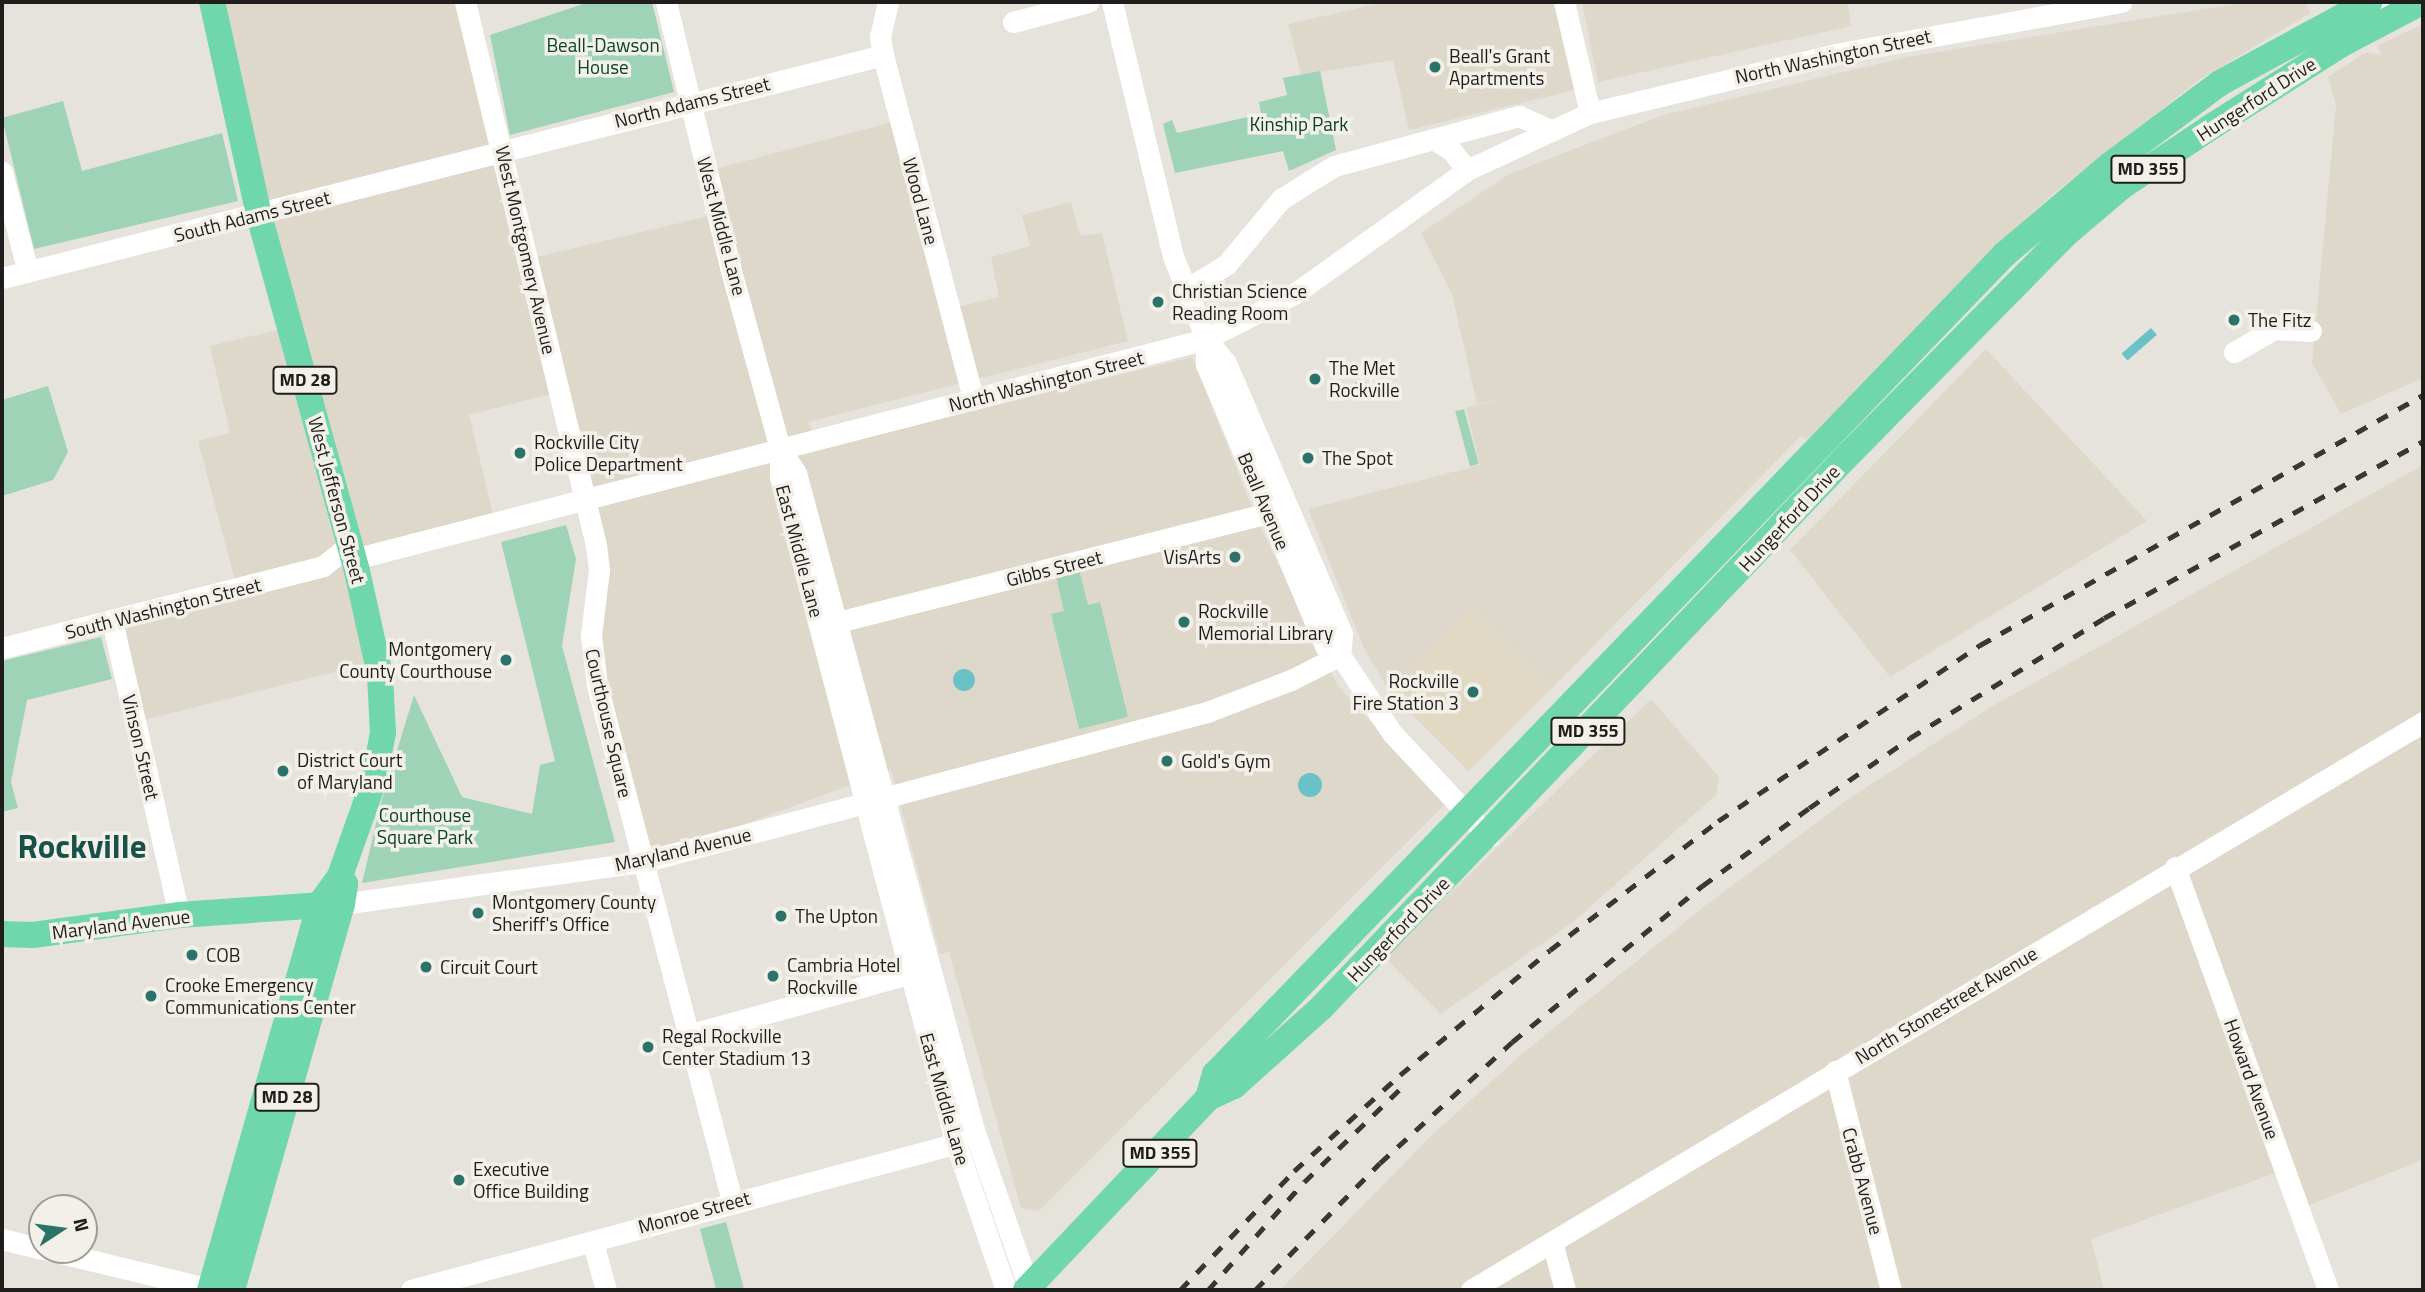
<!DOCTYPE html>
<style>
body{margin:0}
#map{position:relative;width:2425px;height:1292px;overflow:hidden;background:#e6e3dd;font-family:"Titillium Web",sans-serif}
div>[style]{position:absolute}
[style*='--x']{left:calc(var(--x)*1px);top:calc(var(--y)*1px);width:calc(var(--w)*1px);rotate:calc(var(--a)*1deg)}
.built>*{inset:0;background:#ded8cb}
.industrial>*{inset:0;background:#e2d9c4;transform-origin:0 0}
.green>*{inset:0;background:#9ed3b7;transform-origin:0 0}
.water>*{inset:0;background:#6bc2c6;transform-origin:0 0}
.round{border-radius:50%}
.minor>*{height:21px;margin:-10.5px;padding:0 10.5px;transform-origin:10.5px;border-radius:10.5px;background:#fff}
.major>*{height:26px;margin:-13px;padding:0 13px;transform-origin:13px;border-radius:13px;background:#70d6ab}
.rail>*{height:4.5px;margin-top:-2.25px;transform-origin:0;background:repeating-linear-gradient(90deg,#383734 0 12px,transparent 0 24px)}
.dots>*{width:19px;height:19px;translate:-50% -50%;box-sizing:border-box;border:4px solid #f3f0ea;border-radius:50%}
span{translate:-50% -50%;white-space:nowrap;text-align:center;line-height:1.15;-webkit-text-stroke:7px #f3f0ea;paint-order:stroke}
.shield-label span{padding:2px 5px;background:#f3f0ea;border:2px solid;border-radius:5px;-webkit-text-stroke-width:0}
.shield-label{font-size:18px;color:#1f1e1c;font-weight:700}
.park-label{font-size:19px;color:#09422b}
.poi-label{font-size:19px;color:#1f1e1c}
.left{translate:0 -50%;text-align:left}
.right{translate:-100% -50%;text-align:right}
.street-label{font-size:19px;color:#1f1e1c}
.town-label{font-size:33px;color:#175149;font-weight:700}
.frame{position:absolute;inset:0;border:4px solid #1f1e1c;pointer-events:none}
.north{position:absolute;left:28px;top:1194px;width:70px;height:70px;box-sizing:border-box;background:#f3f0ea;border:2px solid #9e9c98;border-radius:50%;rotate:77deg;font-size:19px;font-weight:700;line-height:28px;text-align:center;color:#1f1e1c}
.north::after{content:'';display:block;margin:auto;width:24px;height:32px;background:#2b7269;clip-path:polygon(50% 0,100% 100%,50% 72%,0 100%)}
</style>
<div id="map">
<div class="built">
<i style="clip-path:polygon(212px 2px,465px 2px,528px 259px,717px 214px,707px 171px,900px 120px,949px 309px,999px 297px,991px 257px,1030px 246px,1022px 215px,1071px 202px,1080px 236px,1102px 233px,1128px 341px,808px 422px,822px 448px,1192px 357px,1258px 522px,1338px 686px,1445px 804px,1039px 1211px,1021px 1208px,949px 952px,940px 954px,891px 770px,642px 862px,597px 685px,599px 570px,559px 392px,469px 415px,495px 522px,354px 559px,377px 661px,136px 722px,112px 620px,237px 588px,198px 441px,230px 433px,210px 346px,290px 327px)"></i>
<i style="clip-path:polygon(1386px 2px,1555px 2px,1575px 90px,1409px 130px,1393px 60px,1301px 75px,1288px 24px)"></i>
<i style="clip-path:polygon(1582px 2px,1847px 2px,1852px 26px,1598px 82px)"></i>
<i style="clip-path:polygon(2248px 2px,2305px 2px,2310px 13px,2199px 80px,2048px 198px,1807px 440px,1801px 436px,1550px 690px,1470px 610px,1391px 694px,1363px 646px,1308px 509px,1480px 465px,1466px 408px,1503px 398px,1477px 404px,1452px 294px,1421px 233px,1509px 174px,1663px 115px,1907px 57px)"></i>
<i style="clip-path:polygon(2423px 24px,2423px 378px,2341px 414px,2312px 363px,2336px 105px,2328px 77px,2366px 52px,2382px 56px,2377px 46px)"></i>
<i style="clip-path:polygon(1986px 349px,2147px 521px,1890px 677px,1790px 550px)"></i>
<i style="clip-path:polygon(2423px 465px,2423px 1160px,2299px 1209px,2284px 1170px,2091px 1239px,2104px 1290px,1280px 1290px,1434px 1133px,1523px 1053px,1707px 904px,1847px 800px,1989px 708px)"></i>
<i style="clip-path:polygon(1651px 699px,1719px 777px,1716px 795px,1573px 922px,1441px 1014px,1384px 957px)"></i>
</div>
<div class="industrial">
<i style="left:1470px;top:610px;width:113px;height:115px;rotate:45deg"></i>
</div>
<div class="green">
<i style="clip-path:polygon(589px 2px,652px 2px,674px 92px,510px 135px,490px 35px)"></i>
<i style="clip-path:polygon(1320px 71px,1336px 150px,1289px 171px,1283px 151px,1175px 173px,1163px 124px,1172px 120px,1177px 133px,1261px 114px,1259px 102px,1287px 95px,1283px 78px)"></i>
<i style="clip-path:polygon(63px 101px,82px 171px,222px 133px,238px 201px,34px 249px,2px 118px)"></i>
<i style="clip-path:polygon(48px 386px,68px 452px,53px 480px,2px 496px,2px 400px)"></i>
<i style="left:1464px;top:409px;width:57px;height:9px;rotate:75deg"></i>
<i style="clip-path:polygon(566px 525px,576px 559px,562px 646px,615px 842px,362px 883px,381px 803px,414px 695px,462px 797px,532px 814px,540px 765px,555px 761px,501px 542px)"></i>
<i style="clip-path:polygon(1079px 570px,1088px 605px,1100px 602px,1128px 717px,1079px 729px,1051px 614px,1064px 611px,1056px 576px)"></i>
<i style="clip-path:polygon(101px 637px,112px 679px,27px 700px,11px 782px,18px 808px,2px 812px,2px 661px)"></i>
<i style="left:726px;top:1222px;width:70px;height:27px;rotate:75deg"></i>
</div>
<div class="water">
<i style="left:2151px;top:328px;width:9px;height:39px;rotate:49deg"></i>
<i style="clip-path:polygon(1359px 379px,1375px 387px,1379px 395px,1362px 399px,1355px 383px)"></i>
<i class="round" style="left:953px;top:669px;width:22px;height:22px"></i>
<i class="round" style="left:1298px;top:773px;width:24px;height:24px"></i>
</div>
<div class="minor">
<i style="--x:465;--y:2;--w:559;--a:76.44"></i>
<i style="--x:596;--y:545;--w:25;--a:83"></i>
<i style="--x:599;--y:570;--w:65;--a:97"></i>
<i style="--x:591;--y:635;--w:50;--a:83.2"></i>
<i style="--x:597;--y:685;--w:533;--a:75.34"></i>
<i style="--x:666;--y:2;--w:273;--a:76.4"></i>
<i style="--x:730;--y:267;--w:189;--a:74.6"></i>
<i style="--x:780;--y:449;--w:28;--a:90"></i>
<i style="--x:780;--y:477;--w:360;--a:75.3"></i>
<i style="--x:871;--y:825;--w:327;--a:75.1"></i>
<i style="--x:955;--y:1141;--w:157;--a:71.1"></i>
<i style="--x:888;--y:2;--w:35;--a:103"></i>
<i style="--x:880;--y:36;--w:19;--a:81"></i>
<i style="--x:883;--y:55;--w:356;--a:75.3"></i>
<i style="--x:1112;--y:2;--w:261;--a:76.5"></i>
<i style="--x:1173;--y:256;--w:89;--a:68.3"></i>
<i style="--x:1206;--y:339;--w:31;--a:50"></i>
<i style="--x:1226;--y:363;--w:295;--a:66.8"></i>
<i style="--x:1342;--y:634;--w:21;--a:95"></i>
<i style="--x:1564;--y:2;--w:114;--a:76.8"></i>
<i style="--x:2382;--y:2;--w:18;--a:56"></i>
<i style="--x:1013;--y:22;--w:78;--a:-14.9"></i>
<i style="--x:1433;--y:139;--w:21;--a:31"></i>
<i style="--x:1451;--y:150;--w:26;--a:51"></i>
<i style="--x:2;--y:172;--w:103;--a:75.4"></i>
<i style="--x:2;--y:278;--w:909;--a:-14.2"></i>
<i style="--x:1186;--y:289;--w:47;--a:-31"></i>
<i style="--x:1226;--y:265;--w:86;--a:-50.2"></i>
<i style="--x:1281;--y:199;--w:62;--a:-31.9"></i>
<i style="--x:1334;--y:166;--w:192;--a:-15.1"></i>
<i style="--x:1519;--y:116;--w:32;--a:24"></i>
<i style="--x:1206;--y:339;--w:25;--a:90"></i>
<i style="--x:1206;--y:364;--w:306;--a:67.1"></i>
<i style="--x:1325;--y:646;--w:17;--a:31"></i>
<i style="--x:1340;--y:655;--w:94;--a:56.3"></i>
<i style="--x:1392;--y:733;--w:142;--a:47"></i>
<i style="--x:2234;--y:352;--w:46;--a:-29.9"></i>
<i style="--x:2274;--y:329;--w:37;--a:3"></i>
<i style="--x:780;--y:449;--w:29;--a:56"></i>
<i style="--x:796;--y:473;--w:681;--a:74.84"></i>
<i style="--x:974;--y:1130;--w:164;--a:70.8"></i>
<i style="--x:354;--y:559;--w:880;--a:-14.48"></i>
<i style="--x:1206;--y:339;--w:99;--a:-27.1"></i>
<i style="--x:1294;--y:294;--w:213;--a:-35.6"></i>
<i style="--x:1467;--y:170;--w:136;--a:-24.9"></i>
<i style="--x:1590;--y:113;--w:252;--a:-13.5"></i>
<i style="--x:1835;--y:54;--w:291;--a:-10.3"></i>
<i style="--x:112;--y:620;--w:303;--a:77.2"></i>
<i style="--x:822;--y:626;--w:476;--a:-14.2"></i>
<i style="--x:2;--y:648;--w:331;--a:-14.3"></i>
<i style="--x:323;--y:566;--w:34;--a:-38"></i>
<i style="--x:2175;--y:867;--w:450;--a:70.1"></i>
<i style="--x:342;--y:904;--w:303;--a:-8"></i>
<i style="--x:642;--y:862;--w:585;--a:-14.87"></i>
<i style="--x:1207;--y:712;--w:90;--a:-20.9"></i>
<i style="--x:1291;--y:680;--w:55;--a:-27"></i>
<i style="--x:688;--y:1035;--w:243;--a:-15.5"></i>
<i style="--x:1835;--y:1071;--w:226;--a:75.7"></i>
<i style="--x:2;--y:1239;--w:41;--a:14"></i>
<i style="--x:1552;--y:1242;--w:50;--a:74.8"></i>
<i style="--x:593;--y:1243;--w:49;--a:74.5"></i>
<i style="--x:48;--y:1250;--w:171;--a:13.5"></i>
<i style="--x:411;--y:1290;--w:554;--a:-15.06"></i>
<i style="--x:946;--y:1146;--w:23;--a:-29"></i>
<i style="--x:1471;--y:1290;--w:1109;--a:-30.82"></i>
</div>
<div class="major">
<i style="--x:2;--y:934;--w:31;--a:2"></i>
<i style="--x:33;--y:935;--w:147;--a:-7.8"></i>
<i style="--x:179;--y:915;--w:158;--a:-4"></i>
<i style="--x:1208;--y:1098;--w:25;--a:-74"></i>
<i style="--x:1215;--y:1074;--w:1139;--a:-46.07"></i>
<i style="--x:2005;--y:254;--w:138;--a:-40.3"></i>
<i style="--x:2110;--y:165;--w:137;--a:-36.7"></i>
<i style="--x:2220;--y:83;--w:170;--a:-28.5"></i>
<i style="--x:210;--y:1290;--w:401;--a:-74.1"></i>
<i style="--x:320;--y:904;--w:34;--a:-54"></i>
<i style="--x:340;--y:876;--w:102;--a:-70.5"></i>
<i style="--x:374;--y:780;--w:48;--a:-79.2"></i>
<i style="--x:383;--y:733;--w:58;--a:-93"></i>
<i style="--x:380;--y:675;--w:107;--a:-102.5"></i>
<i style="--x:357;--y:571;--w:369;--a:-105.4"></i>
<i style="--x:259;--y:215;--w:218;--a:-102.4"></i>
<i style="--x:232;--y:1290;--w:401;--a:-74.1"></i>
<i style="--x:342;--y:904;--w:20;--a:-81"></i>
<i style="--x:345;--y:884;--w:9;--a:-122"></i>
<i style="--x:1026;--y:1290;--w:265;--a:-46.5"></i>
<i style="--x:1208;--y:1098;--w:29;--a:-25"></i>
<i style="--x:1234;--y:1086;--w:117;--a:-41.9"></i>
<i style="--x:1321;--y:1008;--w:765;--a:-46.38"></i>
<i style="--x:1849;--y:454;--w:310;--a:-45.4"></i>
<i style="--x:2067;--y:233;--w:71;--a:-40.4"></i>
<i style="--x:2121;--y:187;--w:112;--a:-33.7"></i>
<i style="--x:2214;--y:125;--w:149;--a:-32.4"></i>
<i style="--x:2340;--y:45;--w:93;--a:-27.7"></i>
</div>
<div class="rail">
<i style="--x:1180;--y:1290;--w:165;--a:-46.2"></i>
<i style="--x:1294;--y:1171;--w:143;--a:-42.2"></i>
<i style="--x:1400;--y:1075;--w:195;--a:-39.8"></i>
<i style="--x:1550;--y:950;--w:212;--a:-37.5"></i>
<i style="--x:1718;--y:821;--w:316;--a:-33.9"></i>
<i style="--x:1980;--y:645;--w:509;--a:-29.44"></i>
<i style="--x:1208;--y:1290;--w:144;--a:-48.4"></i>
<i style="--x:1304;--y:1182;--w:135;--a:-44.1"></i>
<i style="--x:1255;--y:1290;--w:178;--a:-45.5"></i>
<i style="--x:1380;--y:1163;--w:179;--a:-42.5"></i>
<i style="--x:1512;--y:1042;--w:246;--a:-39.4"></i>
<i style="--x:1702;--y:886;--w:132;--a:-36.1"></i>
<i style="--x:1809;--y:808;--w:123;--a:-34.7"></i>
<i style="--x:1910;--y:738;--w:228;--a:-31.7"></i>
<i style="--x:2104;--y:618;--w:365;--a:-29"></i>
</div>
<div class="dots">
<i style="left:1435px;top:67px;background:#2b7269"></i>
<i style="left:1158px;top:302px;background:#2b7269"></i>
<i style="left:2234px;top:320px;background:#2b7269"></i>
<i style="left:1315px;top:379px;background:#2b7269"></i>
<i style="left:520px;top:453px;background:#2b7269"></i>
<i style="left:1308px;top:458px;background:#2b7269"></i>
<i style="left:1235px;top:557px;background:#2b7269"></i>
<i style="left:1184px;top:622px;background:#2b7269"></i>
<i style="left:506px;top:660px;background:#2b7269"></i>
<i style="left:1473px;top:692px;background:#2b7269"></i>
<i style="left:1167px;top:761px;background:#2b7269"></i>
<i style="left:283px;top:771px;background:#2b7269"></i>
<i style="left:478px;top:913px;background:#2b7269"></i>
<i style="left:781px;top:916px;background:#2b7269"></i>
<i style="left:192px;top:955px;background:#2b7269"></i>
<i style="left:426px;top:967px;background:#2b7269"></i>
<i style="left:773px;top:976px;background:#2b7269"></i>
<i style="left:151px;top:996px;background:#2b7269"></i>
<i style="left:648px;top:1047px;background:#2b7269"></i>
<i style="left:459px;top:1180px;background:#2b7269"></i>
</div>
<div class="shield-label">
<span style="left:2148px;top:169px">MD 355</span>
<span style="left:305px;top:380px">MD 28</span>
<span style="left:1588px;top:731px">MD 355</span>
<span style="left:287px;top:1097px">MD 28</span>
<span style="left:1160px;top:1153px">MD 355</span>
</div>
<div class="park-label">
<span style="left:603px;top:56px">Beall-Dawson<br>House</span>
<span style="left:1299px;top:124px">Kinship Park</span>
<span style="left:425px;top:826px">Courthouse<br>Square Park</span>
</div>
<div class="poi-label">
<span class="left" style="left:1449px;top:67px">Beall's Grant<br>Apartments</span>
<span class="left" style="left:1172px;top:302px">Christian Science<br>Reading Room</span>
<span class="left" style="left:2248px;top:320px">The Fitz</span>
<span class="left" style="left:1329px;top:379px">The Met<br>Rockville</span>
<span class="left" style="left:534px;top:453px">Rockville City<br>Police Department</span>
<span class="left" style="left:1322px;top:458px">The Spot</span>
<span class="right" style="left:1221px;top:557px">VisArts</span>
<span class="left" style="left:1198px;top:622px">Rockville<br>Memorial Library</span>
<span class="right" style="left:492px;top:660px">Montgomery<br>County Courthouse</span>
<span class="right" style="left:1459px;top:692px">Rockville<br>Fire Station 3</span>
<span class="left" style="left:297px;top:771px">District Court<br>of Maryland</span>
<span class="left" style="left:1181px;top:761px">Gold's Gym</span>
<span class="left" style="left:492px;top:913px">Montgomery County<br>Sheriff's Office</span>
<span class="left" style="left:795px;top:916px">The Upton</span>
<span class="left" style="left:206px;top:955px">COB</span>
<span class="left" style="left:787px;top:976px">Cambria Hotel<br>Rockville</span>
<span class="left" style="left:440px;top:967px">Circuit Court</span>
<span class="left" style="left:165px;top:996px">Crooke Emergency<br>Communications Center</span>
<span class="left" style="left:662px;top:1047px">Regal Rockville<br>Center Stadium 13</span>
<span class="left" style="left:473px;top:1180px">Executive<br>Office Building</span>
</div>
<div class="street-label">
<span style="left:1833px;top:56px;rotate:-12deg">North Washington Street</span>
<span style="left:2256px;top:99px;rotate:-33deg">Hungerford Drive</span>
<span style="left:692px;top:102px;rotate:-14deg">North Adams Street</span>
<span style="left:921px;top:201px;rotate:75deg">Wood Lane</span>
<span style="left:252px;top:216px;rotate:-14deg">South Adams Street</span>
<span style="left:722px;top:226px;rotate:75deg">West Middle Lane</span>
<span style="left:526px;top:250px;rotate:77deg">West Montgomery Avenue</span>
<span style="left:1046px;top:381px;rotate:-14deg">North Washington Street</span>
<span style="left:337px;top:500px;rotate:75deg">West Jefferson Street</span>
<span style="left:1264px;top:501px;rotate:67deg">Beall Avenue</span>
<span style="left:1789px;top:518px;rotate:-47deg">Hungerford Drive</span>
<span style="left:800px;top:551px;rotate:75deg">East Middle Lane</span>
<span style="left:1054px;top:568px;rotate:-14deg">Gibbs Street</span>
<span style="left:163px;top:608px;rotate:-14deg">South Washington Street</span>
<span style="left:609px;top:723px;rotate:77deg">Courthouse Square</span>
<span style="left:141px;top:747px;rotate:77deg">Vinson Street</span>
<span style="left:683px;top:849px;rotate:-13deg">Maryland Avenue</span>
<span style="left:121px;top:924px;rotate:-7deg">Maryland Avenue</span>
<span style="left:1398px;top:929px;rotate:-46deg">Hungerford Drive</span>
<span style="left:1946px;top:1005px;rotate:-31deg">North Stonestreet Avenue</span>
<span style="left:2252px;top:1079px;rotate:70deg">Howard Avenue</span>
<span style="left:945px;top:1099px;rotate:74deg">East Middle Lane</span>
<span style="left:1863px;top:1181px;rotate:75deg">Crabb Avenue</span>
<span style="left:694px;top:1212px;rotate:-15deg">Monroe Street</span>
</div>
<div class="town-label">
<span style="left:82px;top:847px">Rockville</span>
</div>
<div class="frame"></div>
<div class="north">N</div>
</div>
